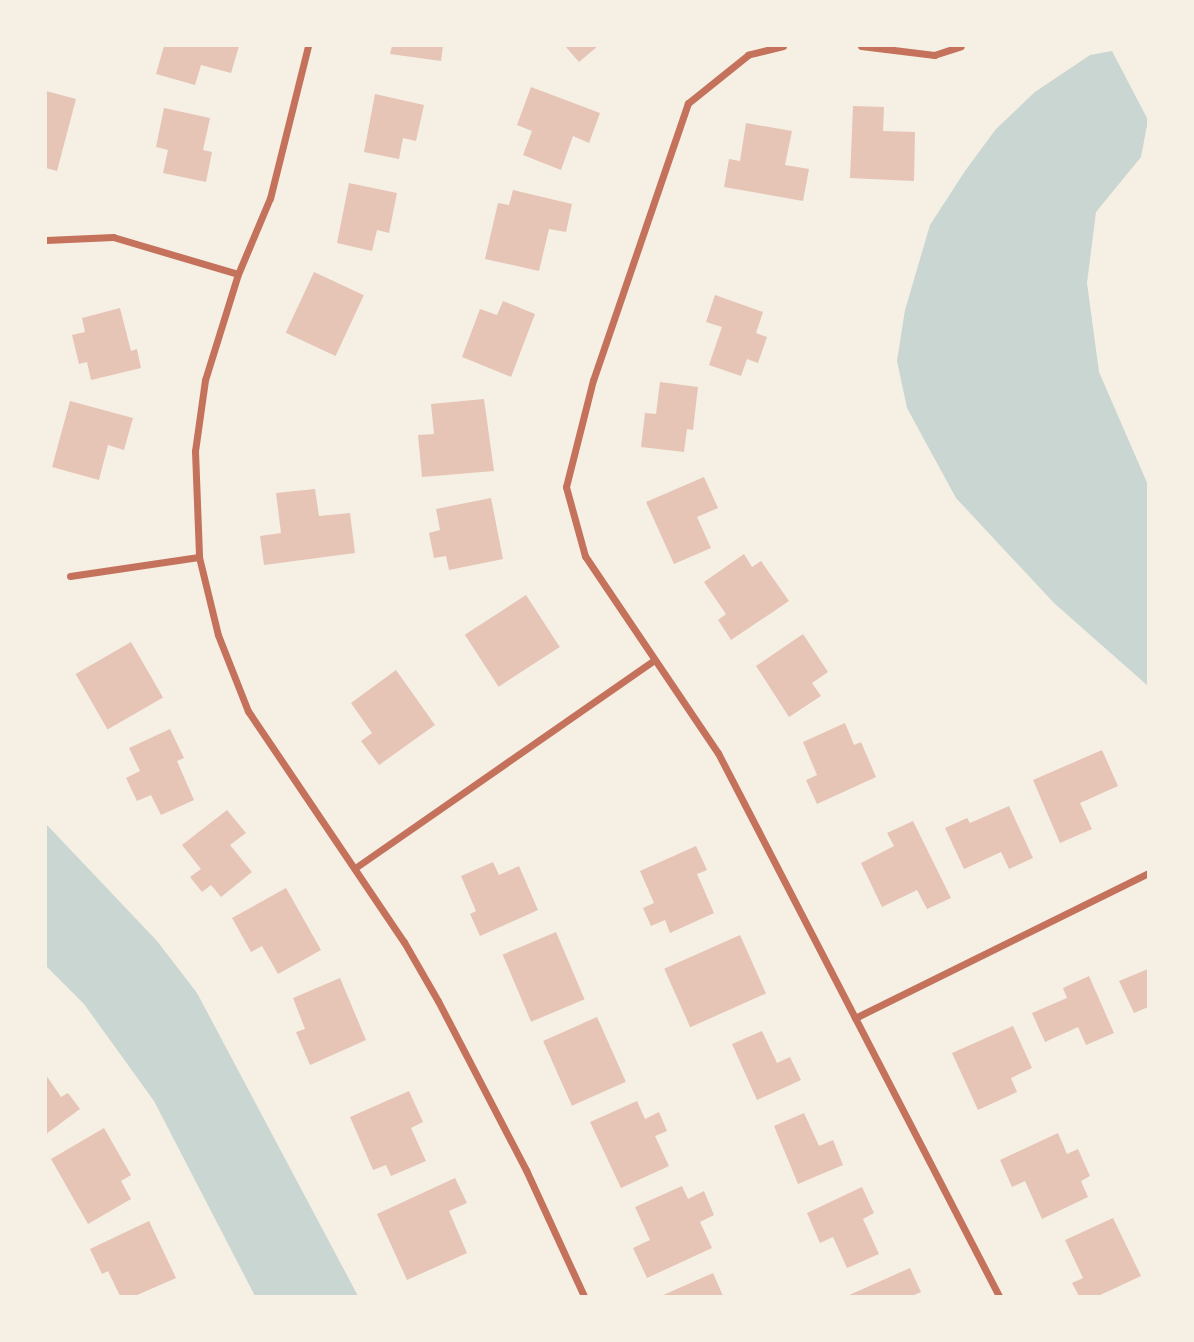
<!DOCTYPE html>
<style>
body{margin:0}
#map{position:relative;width:1194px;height:1342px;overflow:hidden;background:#f6efe4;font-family:Inter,sans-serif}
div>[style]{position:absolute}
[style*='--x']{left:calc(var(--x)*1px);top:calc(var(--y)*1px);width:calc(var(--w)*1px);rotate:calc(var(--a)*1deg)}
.water>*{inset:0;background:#c9d6d2}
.building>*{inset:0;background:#e6c5b7;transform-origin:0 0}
.minor>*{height:7px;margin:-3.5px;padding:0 3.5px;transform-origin:3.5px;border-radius:3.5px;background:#c5725c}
span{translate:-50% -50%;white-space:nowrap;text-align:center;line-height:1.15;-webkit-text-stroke:6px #f6efe4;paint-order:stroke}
.frame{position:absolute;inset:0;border:47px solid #f6efe4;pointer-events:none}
</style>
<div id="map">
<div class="water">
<i style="clip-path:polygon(1112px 51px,1148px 120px,1141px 157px,1096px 212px,1087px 283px,1099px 372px,1148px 485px,1148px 686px,1054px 603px,956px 498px,907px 408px,897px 361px,905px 310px,930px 225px,965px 171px,996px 129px,1035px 92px,1090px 55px)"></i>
<i style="clip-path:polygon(46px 824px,157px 941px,197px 993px,358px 1296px,255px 1296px,154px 1101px,84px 1004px,46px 966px)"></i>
</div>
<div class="building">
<i style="clip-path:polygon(164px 46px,239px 46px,231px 73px,201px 65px,195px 85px,156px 74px)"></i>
<i style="clip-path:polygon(392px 46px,443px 46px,441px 61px,390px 54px)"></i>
<i style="clip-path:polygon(565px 46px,598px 46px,579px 62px)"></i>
<i style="clip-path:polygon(531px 87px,600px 113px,589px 143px,573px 136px,561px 170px,523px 155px,532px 131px,517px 125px)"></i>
<i style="clip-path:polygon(46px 91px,76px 99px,57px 171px,46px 168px)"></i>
<i style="clip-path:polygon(375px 94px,424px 105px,416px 141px,403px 138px,399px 159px,364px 152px)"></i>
<i style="clip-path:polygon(853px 106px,884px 107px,883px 131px,915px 132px,914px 181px,850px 178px)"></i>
<i style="clip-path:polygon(164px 108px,210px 118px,203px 150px,212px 152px,206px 182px,163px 173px,168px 150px,156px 147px)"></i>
<i style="clip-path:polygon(746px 123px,792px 131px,785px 165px,809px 169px,803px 201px,724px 187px,729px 159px,740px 161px)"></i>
<i style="clip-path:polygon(349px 183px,397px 193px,389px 233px,377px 230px,372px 251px,337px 243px)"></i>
<i style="clip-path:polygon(513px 190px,572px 204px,566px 232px,549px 229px,539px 271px,485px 259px,498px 203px,509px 205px)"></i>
<i style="left:314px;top:272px;width:55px;height:67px;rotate:25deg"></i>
<i style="clip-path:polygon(715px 295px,763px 312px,756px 333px,767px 337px,758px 363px,747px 359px,741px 376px,709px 365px,722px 327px,706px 322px)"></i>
<i style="clip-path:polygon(503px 301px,535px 314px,511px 377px,462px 357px,480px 309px,497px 315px)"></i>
<i style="clip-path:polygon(120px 308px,131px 351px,137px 349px,141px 368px,91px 380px,87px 362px,79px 364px,72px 335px,85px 332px,82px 318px)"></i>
<i style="clip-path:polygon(660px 382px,698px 387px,693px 430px,687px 429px,684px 452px,641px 447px,645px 413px,656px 414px)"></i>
<i style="clip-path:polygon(484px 399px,494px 471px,422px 477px,418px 435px,434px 434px,431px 404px)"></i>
<i style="clip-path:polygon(70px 401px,133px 418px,124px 450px,108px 445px,99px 480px,52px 467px)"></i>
<i style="clip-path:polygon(704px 477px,718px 508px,697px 517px,711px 548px,674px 564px,646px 502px)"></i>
<i style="clip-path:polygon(315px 489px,319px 516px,350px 513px,355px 553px,264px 565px,260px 536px,281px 533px,276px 493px)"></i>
<i style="clip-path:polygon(491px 498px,503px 559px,449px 570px,446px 556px,434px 558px,429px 533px,440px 530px,436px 509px)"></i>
<i style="clip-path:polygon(744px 554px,752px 567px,761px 561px,789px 601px,731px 640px,718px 620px,726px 614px,704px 582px)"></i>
<i style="left:526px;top:595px;width:62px;height:73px;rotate:57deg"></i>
<i style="clip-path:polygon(803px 634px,828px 672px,812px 683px,821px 696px,789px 717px,756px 666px)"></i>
<i style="left:131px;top:642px;width:64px;height:64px;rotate:60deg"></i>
<i style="clip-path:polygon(396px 670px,435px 725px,379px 765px,361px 741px,372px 733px,351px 703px)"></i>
<i style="clip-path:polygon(845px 723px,854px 745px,861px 742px,876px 777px,817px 804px,806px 780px,817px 775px,803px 742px)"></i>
<i style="clip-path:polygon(170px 729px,184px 758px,177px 761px,194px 800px,161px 815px,151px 795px,137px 801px,126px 778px,140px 771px,129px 748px)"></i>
<i style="clip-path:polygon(1102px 750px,1118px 786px,1080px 803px,1092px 829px,1060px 843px,1033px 780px)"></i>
<i style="clip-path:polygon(1009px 806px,1033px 858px,1009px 869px,1001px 852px,964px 869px,945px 828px,967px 818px,970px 823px)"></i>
<i style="clip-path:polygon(227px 810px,246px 833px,230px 845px,252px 872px,221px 897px,211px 885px,202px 892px,190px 877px,201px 869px,182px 845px)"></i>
<i style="clip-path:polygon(913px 821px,951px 898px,927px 909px,917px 890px,882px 907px,861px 863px,894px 846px,887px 833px)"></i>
<i style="clip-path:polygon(696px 846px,707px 870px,697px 874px,714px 913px,670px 933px,665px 920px,651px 926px,643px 908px,654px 903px,640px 871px)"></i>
<i style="clip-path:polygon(493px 862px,499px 875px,519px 866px,538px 910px,480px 936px,470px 914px,476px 911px,461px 876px)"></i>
<i style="clip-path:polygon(286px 888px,321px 950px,278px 974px,262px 946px,251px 952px,232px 918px)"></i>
<i style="left:556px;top:932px;width:73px;height:58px;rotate:67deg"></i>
<i style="left:740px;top:935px;width:64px;height:83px;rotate:66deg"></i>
<i style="clip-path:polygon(1148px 969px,1148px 1007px,1134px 1013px,1119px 981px)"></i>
<i style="clip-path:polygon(1089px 976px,1114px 1033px,1086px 1045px,1078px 1027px,1045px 1042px,1032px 1013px,1067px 998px,1063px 988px)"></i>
<i style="clip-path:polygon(340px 978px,366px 1040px,310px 1065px,296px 1032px,305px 1029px,293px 998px)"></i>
<i style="left:597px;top:1017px;width:71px;height:59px;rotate:66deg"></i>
<i style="clip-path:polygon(1013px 1026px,1032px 1068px,1011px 1078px,1017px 1092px,978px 1110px,952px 1053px)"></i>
<i style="clip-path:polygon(762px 1031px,777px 1063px,790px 1057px,801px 1080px,757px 1100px,732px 1044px)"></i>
<i style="clip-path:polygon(46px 1075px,61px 1097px,68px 1093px,80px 1109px,46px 1134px)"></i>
<i style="clip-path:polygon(409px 1091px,423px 1122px,411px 1128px,426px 1161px,391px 1176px,386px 1165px,373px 1170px,350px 1117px)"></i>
<i style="clip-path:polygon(637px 1101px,645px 1119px,659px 1112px,667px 1131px,655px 1136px,669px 1166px,621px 1188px,590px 1122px)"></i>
<i style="clip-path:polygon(804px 1113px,819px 1146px,833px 1140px,843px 1165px,798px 1184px,774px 1126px)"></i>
<i style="clip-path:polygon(104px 1128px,131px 1175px,121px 1181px,131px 1199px,88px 1224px,51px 1159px)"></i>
<i style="clip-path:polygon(1058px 1133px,1067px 1154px,1078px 1149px,1090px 1176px,1081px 1181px,1088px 1197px,1042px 1219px,1025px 1181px,1012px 1187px,1000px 1160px)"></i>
<i style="clip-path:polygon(455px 1178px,467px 1203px,449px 1211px,467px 1253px,407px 1280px,377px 1214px)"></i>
<i style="clip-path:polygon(682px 1186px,688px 1199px,704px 1191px,714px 1215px,700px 1222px,712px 1248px,647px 1278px,633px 1248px,650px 1240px,635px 1207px)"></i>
<i style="clip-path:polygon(862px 1187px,874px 1213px,863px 1219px,879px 1254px,847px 1268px,833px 1237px,820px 1243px,807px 1213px)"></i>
<i style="clip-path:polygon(1113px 1218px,1141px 1276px,1098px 1296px,1079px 1296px,1072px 1283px,1083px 1278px,1065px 1240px)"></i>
<i style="clip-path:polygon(149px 1221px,176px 1278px,135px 1296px,120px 1296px,108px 1271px,102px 1274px,90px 1249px)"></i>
<i style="clip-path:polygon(910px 1268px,921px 1292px,912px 1296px,847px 1296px)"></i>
<i style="clip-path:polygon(713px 1273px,723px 1296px,661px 1296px)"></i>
</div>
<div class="minor">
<i style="--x:308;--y:46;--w:157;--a:104"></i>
<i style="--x:270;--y:198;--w:82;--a:112.8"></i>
<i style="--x:238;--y:274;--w:111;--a:107.3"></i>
<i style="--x:205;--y:380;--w:72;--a:98"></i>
<i style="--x:195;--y:451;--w:106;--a:87.8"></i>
<i style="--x:199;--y:557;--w:80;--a:76.3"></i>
<i style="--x:218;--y:635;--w:82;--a:68.5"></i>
<i style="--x:248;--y:711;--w:279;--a:56"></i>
<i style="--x:404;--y:942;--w:68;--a:60"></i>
<i style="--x:438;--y:1001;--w:191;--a:62.5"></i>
<i style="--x:526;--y:1170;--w:139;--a:65.3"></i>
<i style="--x:783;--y:46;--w:36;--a:166"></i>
<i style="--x:748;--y:55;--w:77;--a:141.3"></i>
<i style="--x:688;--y:103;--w:293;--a:108.9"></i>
<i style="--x:593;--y:380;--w:110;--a:104.2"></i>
<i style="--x:566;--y:487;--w:72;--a:74.6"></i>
<i style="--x:585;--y:556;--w:238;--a:56"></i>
<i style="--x:718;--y:753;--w:611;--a:62.64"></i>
<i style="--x:861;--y:46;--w:74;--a:7"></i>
<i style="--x:934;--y:55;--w:28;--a:-18"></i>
<i style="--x:46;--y:240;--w:67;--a:-2.6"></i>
<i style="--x:113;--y:237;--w:130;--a:16.5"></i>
<i style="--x:70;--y:576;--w:130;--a:-8.4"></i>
<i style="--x:355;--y:868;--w:363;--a:-34.8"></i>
<i style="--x:855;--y:1018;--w:327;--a:-26.3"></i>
</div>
<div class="frame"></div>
</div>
